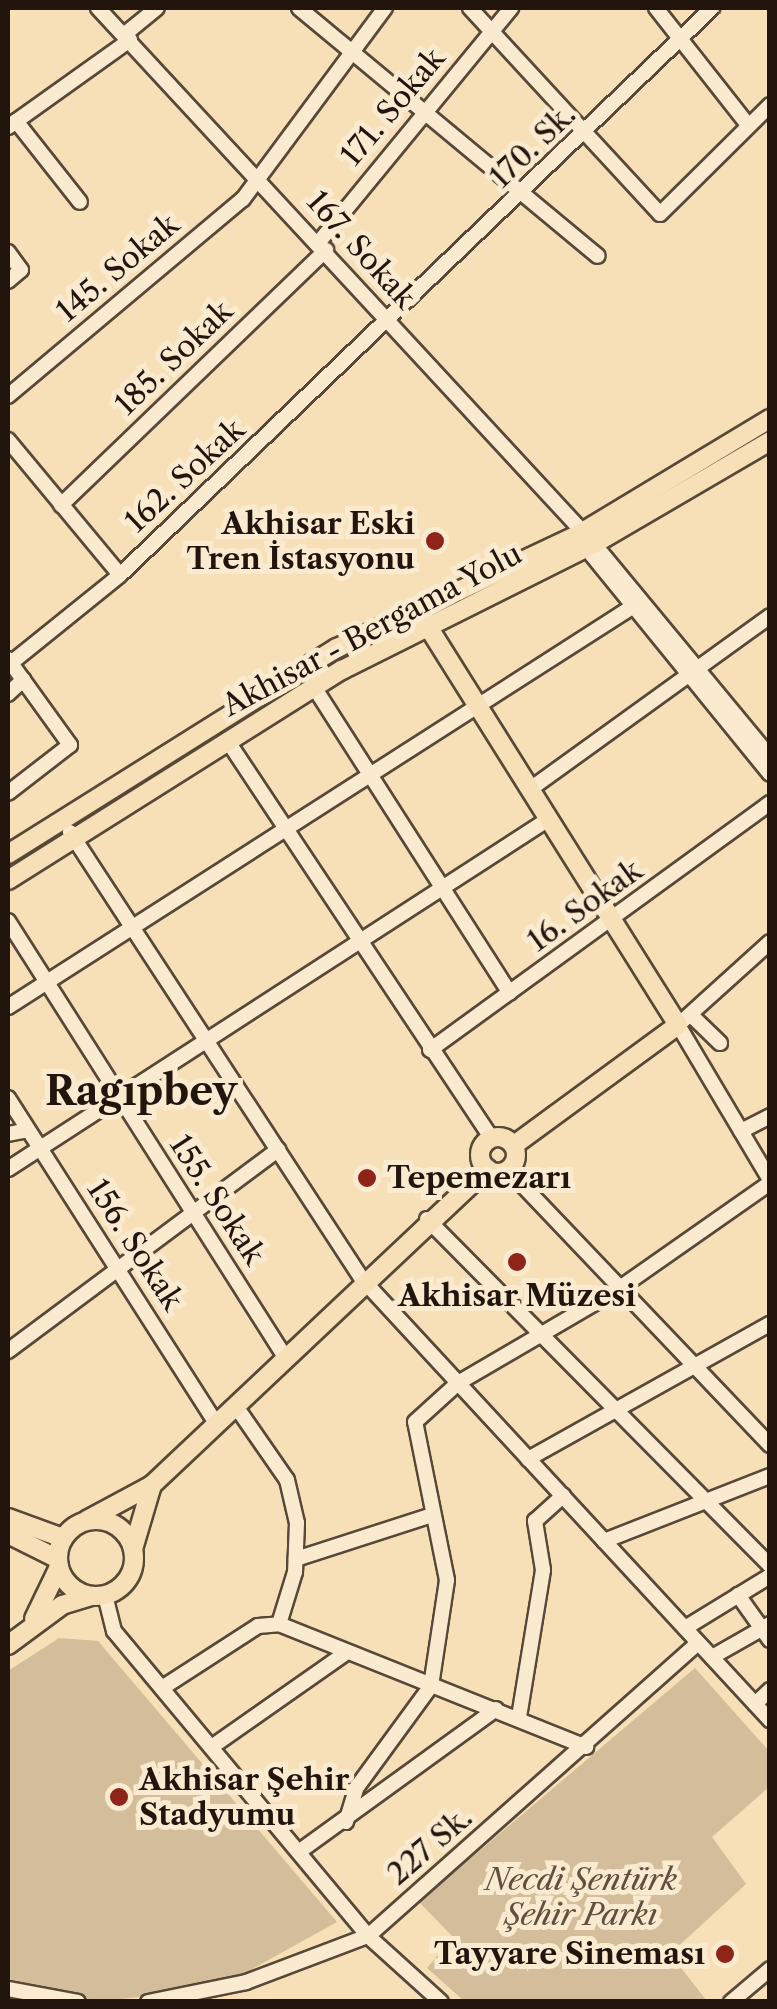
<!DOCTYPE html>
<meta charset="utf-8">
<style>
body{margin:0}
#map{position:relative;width:777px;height:2009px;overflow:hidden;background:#f7e0b7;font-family:"Libre Caslon Text",serif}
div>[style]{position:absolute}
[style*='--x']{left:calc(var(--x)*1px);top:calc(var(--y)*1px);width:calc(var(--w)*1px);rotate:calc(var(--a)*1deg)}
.green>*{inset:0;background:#d3bd9a}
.roads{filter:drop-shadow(2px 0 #574838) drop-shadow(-2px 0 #574838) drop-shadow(0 2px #574838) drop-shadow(0 -2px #574838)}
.minor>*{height:14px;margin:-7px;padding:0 7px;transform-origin:7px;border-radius:7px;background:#faebd0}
.major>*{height:18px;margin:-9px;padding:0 9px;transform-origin:9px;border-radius:9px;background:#f7e0b7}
.major>.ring{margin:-9px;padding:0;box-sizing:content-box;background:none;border:18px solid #f7e0b7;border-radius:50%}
.dots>*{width:28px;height:28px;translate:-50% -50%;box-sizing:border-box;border:5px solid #faebd0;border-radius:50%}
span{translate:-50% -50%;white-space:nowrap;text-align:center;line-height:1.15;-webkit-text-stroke:10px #faebd0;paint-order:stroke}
.street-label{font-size:30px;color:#22150e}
.poi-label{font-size:30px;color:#22150e;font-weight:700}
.right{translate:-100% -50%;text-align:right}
.left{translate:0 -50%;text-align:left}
.park-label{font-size:30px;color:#60503f;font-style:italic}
.district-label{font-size:40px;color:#22150e;font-weight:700}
.frame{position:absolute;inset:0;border:10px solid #22150e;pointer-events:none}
</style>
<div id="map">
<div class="green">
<i style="clip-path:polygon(59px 1638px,98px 1641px,337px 1922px,218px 1988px,94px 2002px,8px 1987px,8px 1671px)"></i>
<i style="clip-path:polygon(695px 1668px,769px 1751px,769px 1787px,712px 1837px,746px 1884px,670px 1954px,707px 2001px,464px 2001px,427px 1968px,453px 1937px,419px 1902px)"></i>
</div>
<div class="roads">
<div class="minor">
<i style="--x:98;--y:8;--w:730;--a:47.22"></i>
<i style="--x:594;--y:544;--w:276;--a:50.4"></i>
<i style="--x:299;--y:8;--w:388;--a:39.7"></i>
<i style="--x:470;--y:8;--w:280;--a:47.3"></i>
<i style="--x:660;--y:214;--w:155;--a:-44.7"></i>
<i style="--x:656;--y:8;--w:149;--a:51.8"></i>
<i style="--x:125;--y:34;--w:41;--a:-39.1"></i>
<i style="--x:16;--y:121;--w:103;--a:51.7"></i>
<i style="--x:8;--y:127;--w:150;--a:-35.5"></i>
<i style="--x:319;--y:242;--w:303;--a:-50.6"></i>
<i style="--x:8;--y:252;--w:22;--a:54"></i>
<i style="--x:21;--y:270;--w:17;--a:140"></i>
<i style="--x:8;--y:396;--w:307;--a:-40"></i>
<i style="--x:243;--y:199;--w:238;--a:-53.4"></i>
<i style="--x:8;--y:440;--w:175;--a:50.3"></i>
<i style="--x:61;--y:505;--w:368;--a:-43.9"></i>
<i style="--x:583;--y:544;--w:296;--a:50.9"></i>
<i style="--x:8;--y:659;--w:106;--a:54.2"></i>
<i style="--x:70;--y:745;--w:78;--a:142.3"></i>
<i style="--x:11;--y:663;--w:140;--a:-38.9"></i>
<i style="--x:120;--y:575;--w:820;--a:-43.76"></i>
<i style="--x:314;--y:687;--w:363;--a:57.4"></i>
<i style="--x:8;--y:694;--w:21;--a:-43"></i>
<i style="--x:227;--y:740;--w:478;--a:56.4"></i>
<i style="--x:529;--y:790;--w:297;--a:-35.8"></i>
<i style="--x:70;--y:832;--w:534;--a:56.85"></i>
<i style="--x:362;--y:1279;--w:601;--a:47.23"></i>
<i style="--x:8;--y:921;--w:517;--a:57.57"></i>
<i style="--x:770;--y:942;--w:124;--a:137.9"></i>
<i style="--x:678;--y:1025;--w:180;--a:59.3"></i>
<i style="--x:8;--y:1007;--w:738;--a:-32.66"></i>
<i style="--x:692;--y:1016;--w:39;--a:44"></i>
<i style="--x:430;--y:1050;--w:420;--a:-36"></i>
<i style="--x:8;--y:1098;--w:386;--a:57.4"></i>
<i style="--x:741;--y:1131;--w:33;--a:-27"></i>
<i style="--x:8;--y:1134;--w:20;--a:-11"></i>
<i style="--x:8;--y:1169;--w:642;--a:-32.92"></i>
<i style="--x:508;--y:1170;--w:380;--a:46.4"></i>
<i style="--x:427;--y:1219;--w:488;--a:45.3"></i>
<i style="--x:8;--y:1351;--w:337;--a:-36.7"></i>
<i style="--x:235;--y:1405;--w:91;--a:55.3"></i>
<i style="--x:287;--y:1480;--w:44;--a:76.9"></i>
<i style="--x:297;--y:1523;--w:49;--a:92.3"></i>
<i style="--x:295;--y:1572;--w:54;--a:107.1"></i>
<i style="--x:528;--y:1459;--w:277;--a:-29.2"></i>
<i style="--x:604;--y:1541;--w:178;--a:-21.4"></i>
<i style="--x:296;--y:1559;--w:143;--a:-17.9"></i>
<i style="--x:105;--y:1595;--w:37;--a:76"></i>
<i style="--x:114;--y:1631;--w:397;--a:50.2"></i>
<i style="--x:368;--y:1936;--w:98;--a:42.1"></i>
<i style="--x:738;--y:1595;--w:55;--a:54.6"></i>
<i style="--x:685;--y:1628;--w:100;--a:-31.5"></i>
<i style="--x:712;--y:1657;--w:67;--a:-29.6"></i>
<i style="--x:162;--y:1688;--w:114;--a:-32.9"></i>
<i style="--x:258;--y:1626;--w:21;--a:-5"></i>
<i style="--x:279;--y:1624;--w:331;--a:21.8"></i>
<i style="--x:755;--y:1704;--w:21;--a:-43"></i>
<i style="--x:519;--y:1717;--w:149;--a:-80.7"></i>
<i style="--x:543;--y:1570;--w:50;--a:-99.3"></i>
<i style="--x:535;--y:1521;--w:38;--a:-42"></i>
<i style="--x:213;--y:1746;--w:159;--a:-35"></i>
<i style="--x:346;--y:1822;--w:37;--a:-73"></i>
<i style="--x:357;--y:1787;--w:125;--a:-53.8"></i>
<i style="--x:431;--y:1686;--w:107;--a:-81.4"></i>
<i style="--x:447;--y:1580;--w:161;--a:-101.4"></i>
<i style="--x:415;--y:1422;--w:58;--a:-42.2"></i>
<i style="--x:458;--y:1383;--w:184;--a:-30.3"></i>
<i style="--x:617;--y:1290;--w:187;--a:-35"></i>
<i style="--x:300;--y:1851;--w:242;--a:-35.9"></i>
<i style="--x:8;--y:1989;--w:71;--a:10.5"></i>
<i style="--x:148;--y:2002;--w:100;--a:-11.5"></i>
<i style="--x:246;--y:1982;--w:130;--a:-20.7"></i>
<i style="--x:368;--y:1936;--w:441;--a:-41.6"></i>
<i style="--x:731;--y:2002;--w:51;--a:-40.2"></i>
</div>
<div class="major">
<i style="--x:422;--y:617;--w:482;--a:57.9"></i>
<i style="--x:678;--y:1025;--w:203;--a:143.8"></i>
<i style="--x:8;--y:854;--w:388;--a:-32.1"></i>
<i style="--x:337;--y:648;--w:268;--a:-25.2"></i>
<i style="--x:579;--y:534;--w:223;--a:-31.1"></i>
<i style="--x:8;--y:880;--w:395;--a:-32.2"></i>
<i style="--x:342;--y:670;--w:282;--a:-26.6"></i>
<i style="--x:594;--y:544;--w:204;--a:-30.3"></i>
<i class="ring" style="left:480px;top:1137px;width:18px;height:18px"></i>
<i style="--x:8;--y:1518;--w:59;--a:20"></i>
<i style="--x:87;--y:1520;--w:74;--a:-28.3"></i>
<i style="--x:152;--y:1485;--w:461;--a:-43.3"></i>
<i class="ring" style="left:58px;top:1520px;width:58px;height:58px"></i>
<i style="--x:8;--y:1534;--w:56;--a:26.6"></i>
<i style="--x:133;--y:1549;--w:67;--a:-73.5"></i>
<i style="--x:34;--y:1619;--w:58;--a:-64.3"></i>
<i style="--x:8;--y:1645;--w:67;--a:-36.5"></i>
<i style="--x:62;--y:1605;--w:31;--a:-17"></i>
</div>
</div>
<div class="dots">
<i style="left:435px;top:541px;background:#8f2418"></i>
<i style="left:367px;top:1178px;background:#8f2418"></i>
<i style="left:517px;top:1262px;background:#8f2418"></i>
<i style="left:119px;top:1797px;background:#8f2418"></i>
<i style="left:725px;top:1954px;background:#8f2418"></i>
</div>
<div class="street-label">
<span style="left:393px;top:107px;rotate:-50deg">171. Sokak</span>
<span style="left:533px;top:146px;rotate:-44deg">170. Sk.</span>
<span style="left:361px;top:250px;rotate:48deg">167. Sokak</span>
<span style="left:118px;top:268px;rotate:-40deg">145. Sokak</span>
<span style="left:174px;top:358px;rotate:-44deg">185. Sokak</span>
<span style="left:185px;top:476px;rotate:-43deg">162. Sokak</span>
<span style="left:372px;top:630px;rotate:-28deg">Akhisar - Bergama Yolu</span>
<span style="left:585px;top:906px;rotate:-36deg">16. Sokak</span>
<span style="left:217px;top:1200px;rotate:57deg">155. Sokak</span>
<span style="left:135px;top:1245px;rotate:57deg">156. Sokak</span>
<span style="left:430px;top:1846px;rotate:-41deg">227 Sk.</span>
</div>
<div class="poi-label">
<span class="right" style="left:415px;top:541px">Akhisar Eski<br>Tren İstasyonu</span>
<span class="left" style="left:387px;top:1178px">Tepemezarı</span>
<span style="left:517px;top:1296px">Akhisar Müzesi</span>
<span class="left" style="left:139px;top:1797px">Akhisar Şehir<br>Stadyumu</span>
<span class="right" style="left:705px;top:1954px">Tayyare Sineması</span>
</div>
<div class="park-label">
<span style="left:581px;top:1897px">Necdi Şentürk<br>Şehir Parkı</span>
</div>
<div class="district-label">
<span style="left:141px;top:1091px">Ragıpbey</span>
</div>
<div class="frame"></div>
</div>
